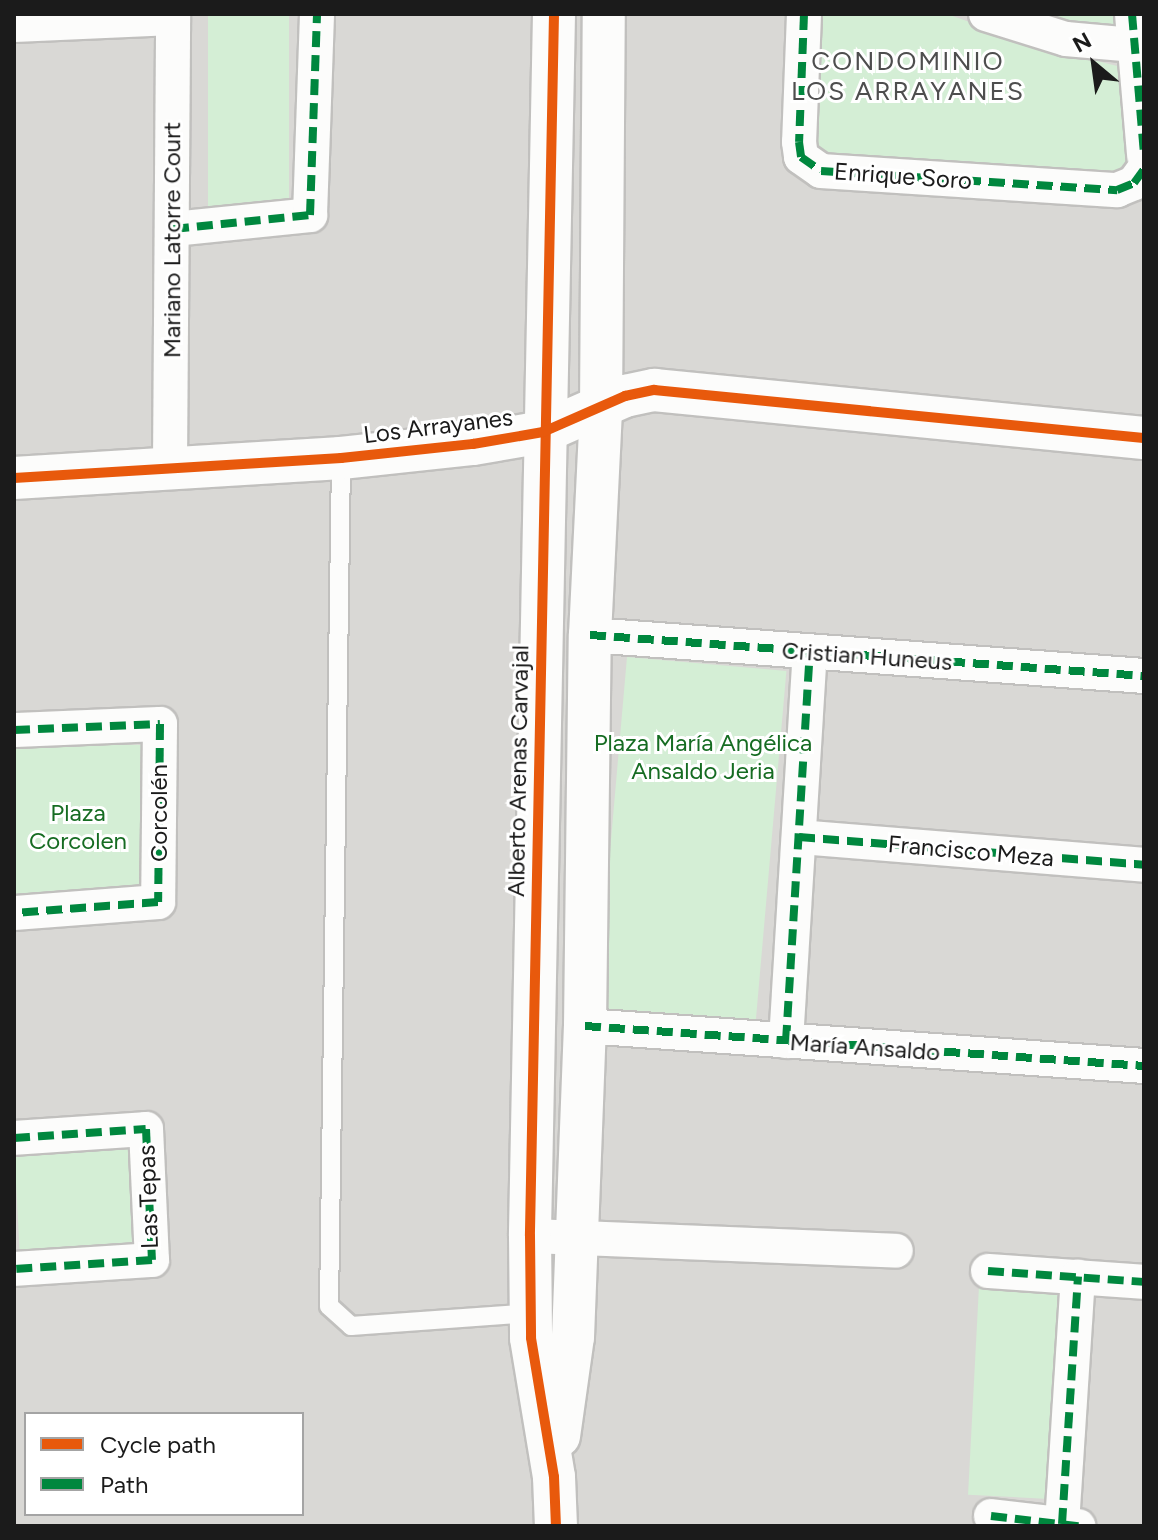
<!DOCTYPE html>
<meta charset="utf-8">
<style>
body{margin:0}
#map{position:relative;width:1158px;height:1540px;overflow:hidden;background:#eae8e4;font-family:Figtree,sans-serif}
div>[style]{position:absolute}
[style*='--x']{left:calc(var(--x)*1px);top:calc(var(--y)*1px);width:calc(var(--w)*1px);rotate:calc(var(--a)*1deg)}
.residential>*{inset:0;background:#d9d8d5}
.park>*{inset:0;background:#d4eed5;transform-origin:0 0}
.roads{filter:drop-shadow(2px 0 #c1c0be) drop-shadow(-2px 0 #c1c0be) drop-shadow(0 2px #c1c0be) drop-shadow(0 -2px #c1c0be)}
.service>*{height:18px;margin:-9px;padding:0 9px;transform-origin:9px;border-radius:9px;background:#fcfcfb}
.minor>*{height:34px;margin:-17px;padding:0 17px;transform-origin:17px;border-radius:17px;background:#fcfcfb}
.tertiary>*{height:42px;margin:-21px;padding:0 21px;transform-origin:21px;border-radius:21px;background:#fcfcfb}
.quiet>*{height:8px;margin-top:-4px;transform-origin:0;background:repeating-linear-gradient(90deg,#00873e 0 16px,transparent 0 24px)}
.cycleway>*{height:10px;margin:-5px;padding:0 5px;transform-origin:5px;border-radius:5px;background:#e8590c}
span{translate:-50% -50%;white-space:nowrap;text-align:center;line-height:1.15;-webkit-text-stroke:6px #fff;paint-order:stroke}
.street-label{font-size:24px;color:#1b1b1b}
.park-label{font-size:24px;color:#166c22}
.neighbourhood-label{font-size:26px;color:#4e4e4e;letter-spacing:2px}
.frame{position:absolute;inset:0;border:16px solid #1b1b1b;pointer-events:none}
.legend{position:absolute;left:24px;top:1412px;width:280px;height:104px;box-sizing:border-box;background:#fff;border:2px solid #a4a4a4;margin:0;padding:10px 14px;list-style:none;font-size:24px;color:#1b1b1b}
.legend li{display:flex;align-items:center;gap:16px;height:40px}
.legend b{width:40px;border:2px solid #a4a4a4}
.north{position:absolute;left:1054px;top:24px;width:80px;height:80px;-webkit-text-stroke:6px #fff;paint-order:stroke;rotate:331deg;font-size:22px;font-weight:700;line-height:32px;text-align:center;color:#1b1b1b}
.north::after{content:'';display:block;margin:auto;width:28px;height:36px;background:#1b1b1b;clip-path:polygon(50% 0,100% 100%,50% 72%,0 100%)}
</style>
<div id="map">
<div class="residential">
<i style="clip-path:polygon(evenodd,14px 14px,1144px 14px,1144px 1526px,14px 1526px,14px 14px,26px 1414px,302px 1414px,302px 1514px,26px 1514px,26px 1414px)"></i>
</div>
<div class="park">
<i style="left:208px;top:14px;width:81px;height:203px"></i>
<i style="clip-path:polygon(814px 14px,947px 14px,1034px 45px,1129px 69px,1127px 162px,1113px 174px,829px 163px,811px 143px)"></i>
<i style="clip-path:polygon(1032px 14px,1116px 14px,1114px 28px)"></i>
<i style="left:627px;top:657px;width:160px;height:353px;rotate:5deg"></i>
<i style="left:142px;top:745px;width:158px;height:128px;rotate:91deg"></i>
<i style="left:138px;top:1141px;width:120px;height:124px;rotate:87deg"></i>
<i style="left:979px;top:1286px;width:86px;height:209px;rotate:3deg"></i>
</div>
<div class="roads">
<div class="service">
<i style="--x:341;--y:458;--w:848;--a:90.81"></i>
<i style="--x:329;--y:1306;--w:30;--a:42"></i>
<i style="--x:351;--y:1326;--w:180;--a:-4.1"></i>
</div>
<div class="minor">
<i style="--x:804;--y:14;--w:128;--a:92.2"></i>
<i style="--x:799;--y:142;--w:15;--a:82"></i>
<i style="--x:801;--y:157;--w:24;--a:35"></i>
<i style="--x:821;--y:171;--w:297;--a:3.7"></i>
<i style="--x:1117;--y:190;--w:18;--a:-22"></i>
<i style="--x:1134;--y:183;--w:17;--a:-54"></i>
<i style="--x:986;--y:14;--w:84;--a:17.4"></i>
<i style="--x:1066;--y:39;--w:78;--a:5.1"></i>
<i style="--x:1132;--y:14;--w:142;--a:85.1"></i>
<i style="--x:14;--y:25;--w:159;--a:-2.5"></i>
<i style="--x:173;--y:229;--w:138;--a:-5.8"></i>
<i style="--x:310;--y:215;--w:201;--a:-88"></i>
<i style="--x:170;--y:466;--w:452;--a:-89.6"></i>
<i style="--x:590;--y:635;--w:556;--a:4.23"></i>
<i style="--x:14;--y:730;--w:146;--a:-2.4"></i>
<i style="--x:160;--y:724;--w:178;--a:90.6"></i>
<i style="--x:158;--y:902;--w:144;--a:175.6"></i>
<i style="--x:799;--y:837;--w:346;--a:4.6"></i>
<i style="--x:585;--y:1026;--w:560;--a:4.09"></i>
<i style="--x:786;--y:1041;--w:390;--a:-86.5"></i>
<i style="--x:14;--y:1138;--w:132;--a:-3.9"></i>
<i style="--x:146;--y:1129;--w:131;--a:87.4"></i>
<i style="--x:152;--y:1260;--w:138;--a:176.3"></i>
<i style="--x:530;--y:1236;--w:366;--a:2.3"></i>
<i style="--x:988;--y:1271;--w:156;--a:4"></i>
<i style="--x:991;--y:1516;--w:88;--a:6.6"></i>
<i style="--x:1062;--y:1524;--w:248;--a:-86.3"></i>
</div>
<div class="tertiary">
<i style="--x:554;--y:14;--w:1222;--a:91.13"></i>
<i style="--x:530;--y:1236;--w:102;--a:89.4"></i>
<i style="--x:531;--y:1338;--w:141;--a:80.6"></i>
<i style="--x:554;--y:1477;--w:49;--a:87.7"></i>
<i style="--x:14;--y:478;--w:328;--a:-3.5"></i>
<i style="--x:341;--y:458;--w:133;--a:-6.1"></i>
<i style="--x:473;--y:444;--w:71;--a:-9.7"></i>
<i style="--x:543;--y:432;--w:90;--a:-23.7"></i>
<i style="--x:625;--y:396;--w:30;--a:-12"></i>
<i style="--x:654;--y:390;--w:492;--a:5.6"></i>
<i style="--x:559;--y:1436;--w:100;--a:-82"></i>
<i style="--x:573;--y:1337;--w:311;--a:-87.8"></i>
<i style="--x:585;--y:1026;--w:391;--a:-89.3"></i>
<i style="--x:590;--y:635;--w:225;--a:-87.2"></i>
<i style="--x:601;--y:410;--w:396;--a:-89.6"></i>
</div>
</div>
<div class="quiet">
<i style="--x:804;--y:14;--w:128;--a:92.2"></i>
<i style="--x:799;--y:142;--w:15;--a:82"></i>
<i style="--x:801;--y:157;--w:24;--a:35"></i>
<i style="--x:821;--y:171;--w:297;--a:3.7"></i>
<i style="--x:1117;--y:190;--w:18;--a:-22"></i>
<i style="--x:1134;--y:183;--w:17;--a:-54"></i>
<i style="--x:1132;--y:14;--w:142;--a:85.1"></i>
<i style="--x:173;--y:229;--w:138;--a:-5.8"></i>
<i style="--x:310;--y:215;--w:201;--a:-88"></i>
<i style="--x:590;--y:635;--w:556;--a:4.23"></i>
<i style="--x:14;--y:730;--w:146;--a:-2.4"></i>
<i style="--x:160;--y:724;--w:178;--a:90.6"></i>
<i style="--x:158;--y:902;--w:144;--a:175.6"></i>
<i style="--x:799;--y:837;--w:346;--a:4.6"></i>
<i style="--x:585;--y:1026;--w:560;--a:4.09"></i>
<i style="--x:786;--y:1041;--w:390;--a:-86.5"></i>
<i style="--x:14;--y:1138;--w:132;--a:-3.9"></i>
<i style="--x:146;--y:1129;--w:131;--a:87.4"></i>
<i style="--x:152;--y:1260;--w:138;--a:176.3"></i>
<i style="--x:988;--y:1271;--w:156;--a:4"></i>
<i style="--x:991;--y:1516;--w:88;--a:6.6"></i>
<i style="--x:1062;--y:1524;--w:248;--a:-86.3"></i>
</div>
<div class="cycleway">
<i style="--x:554;--y:14;--w:1222;--a:91.13"></i>
<i style="--x:530;--y:1236;--w:102;--a:89.4"></i>
<i style="--x:531;--y:1338;--w:141;--a:80.6"></i>
<i style="--x:554;--y:1477;--w:49;--a:87.7"></i>
<i style="--x:14;--y:478;--w:328;--a:-3.5"></i>
<i style="--x:341;--y:458;--w:133;--a:-6.1"></i>
<i style="--x:473;--y:444;--w:71;--a:-9.7"></i>
<i style="--x:543;--y:432;--w:90;--a:-23.7"></i>
<i style="--x:625;--y:396;--w:30;--a:-12"></i>
<i style="--x:654;--y:390;--w:492;--a:5.6"></i>
</div>
<div class="street-label">
<span style="left:903px;top:176px;rotate:4deg">Enrique Soro</span>
<span style="left:172px;top:240px;rotate:-90deg">Mariano Latorre Court</span>
<span style="left:438px;top:426px;rotate:-7deg">Los Arrayanes</span>
<span style="left:867px;top:656px;rotate:4deg">Cristian Huneus</span>
<span style="left:518px;top:771px;rotate:-89deg">Alberto Arenas Carvajal</span>
<span style="left:159px;top:813px;rotate:-90deg">Corcolén</span>
<span style="left:971px;top:851px;rotate:5deg">Francisco Meza</span>
<span style="left:865px;top:1047px;rotate:4deg">María Ansaldo</span>
<span style="left:148px;top:1197px;rotate:-92deg">Las Tepas</span>
</div>
<div class="park-label">
<span style="left:703px;top:757px">Plaza María Angélica<br>Ansaldo Jeria</span>
<span style="left:78px;top:827px">Plaza<br>Corcolen</span>
</div>
<div class="neighbourhood-label">
<span style="left:908px;top:77px">CONDOMINIO<br>LOS ARRAYANES</span>
</div>
<div class="frame"></div>
<ul class="legend">
<li><b style="height:10px;background:#e8590c"></b>Cycle path</li>
<li><b style="height:10px;background:#00873e"></b>Path</li>
</ul>
<div class="north">N</div>
</div>
